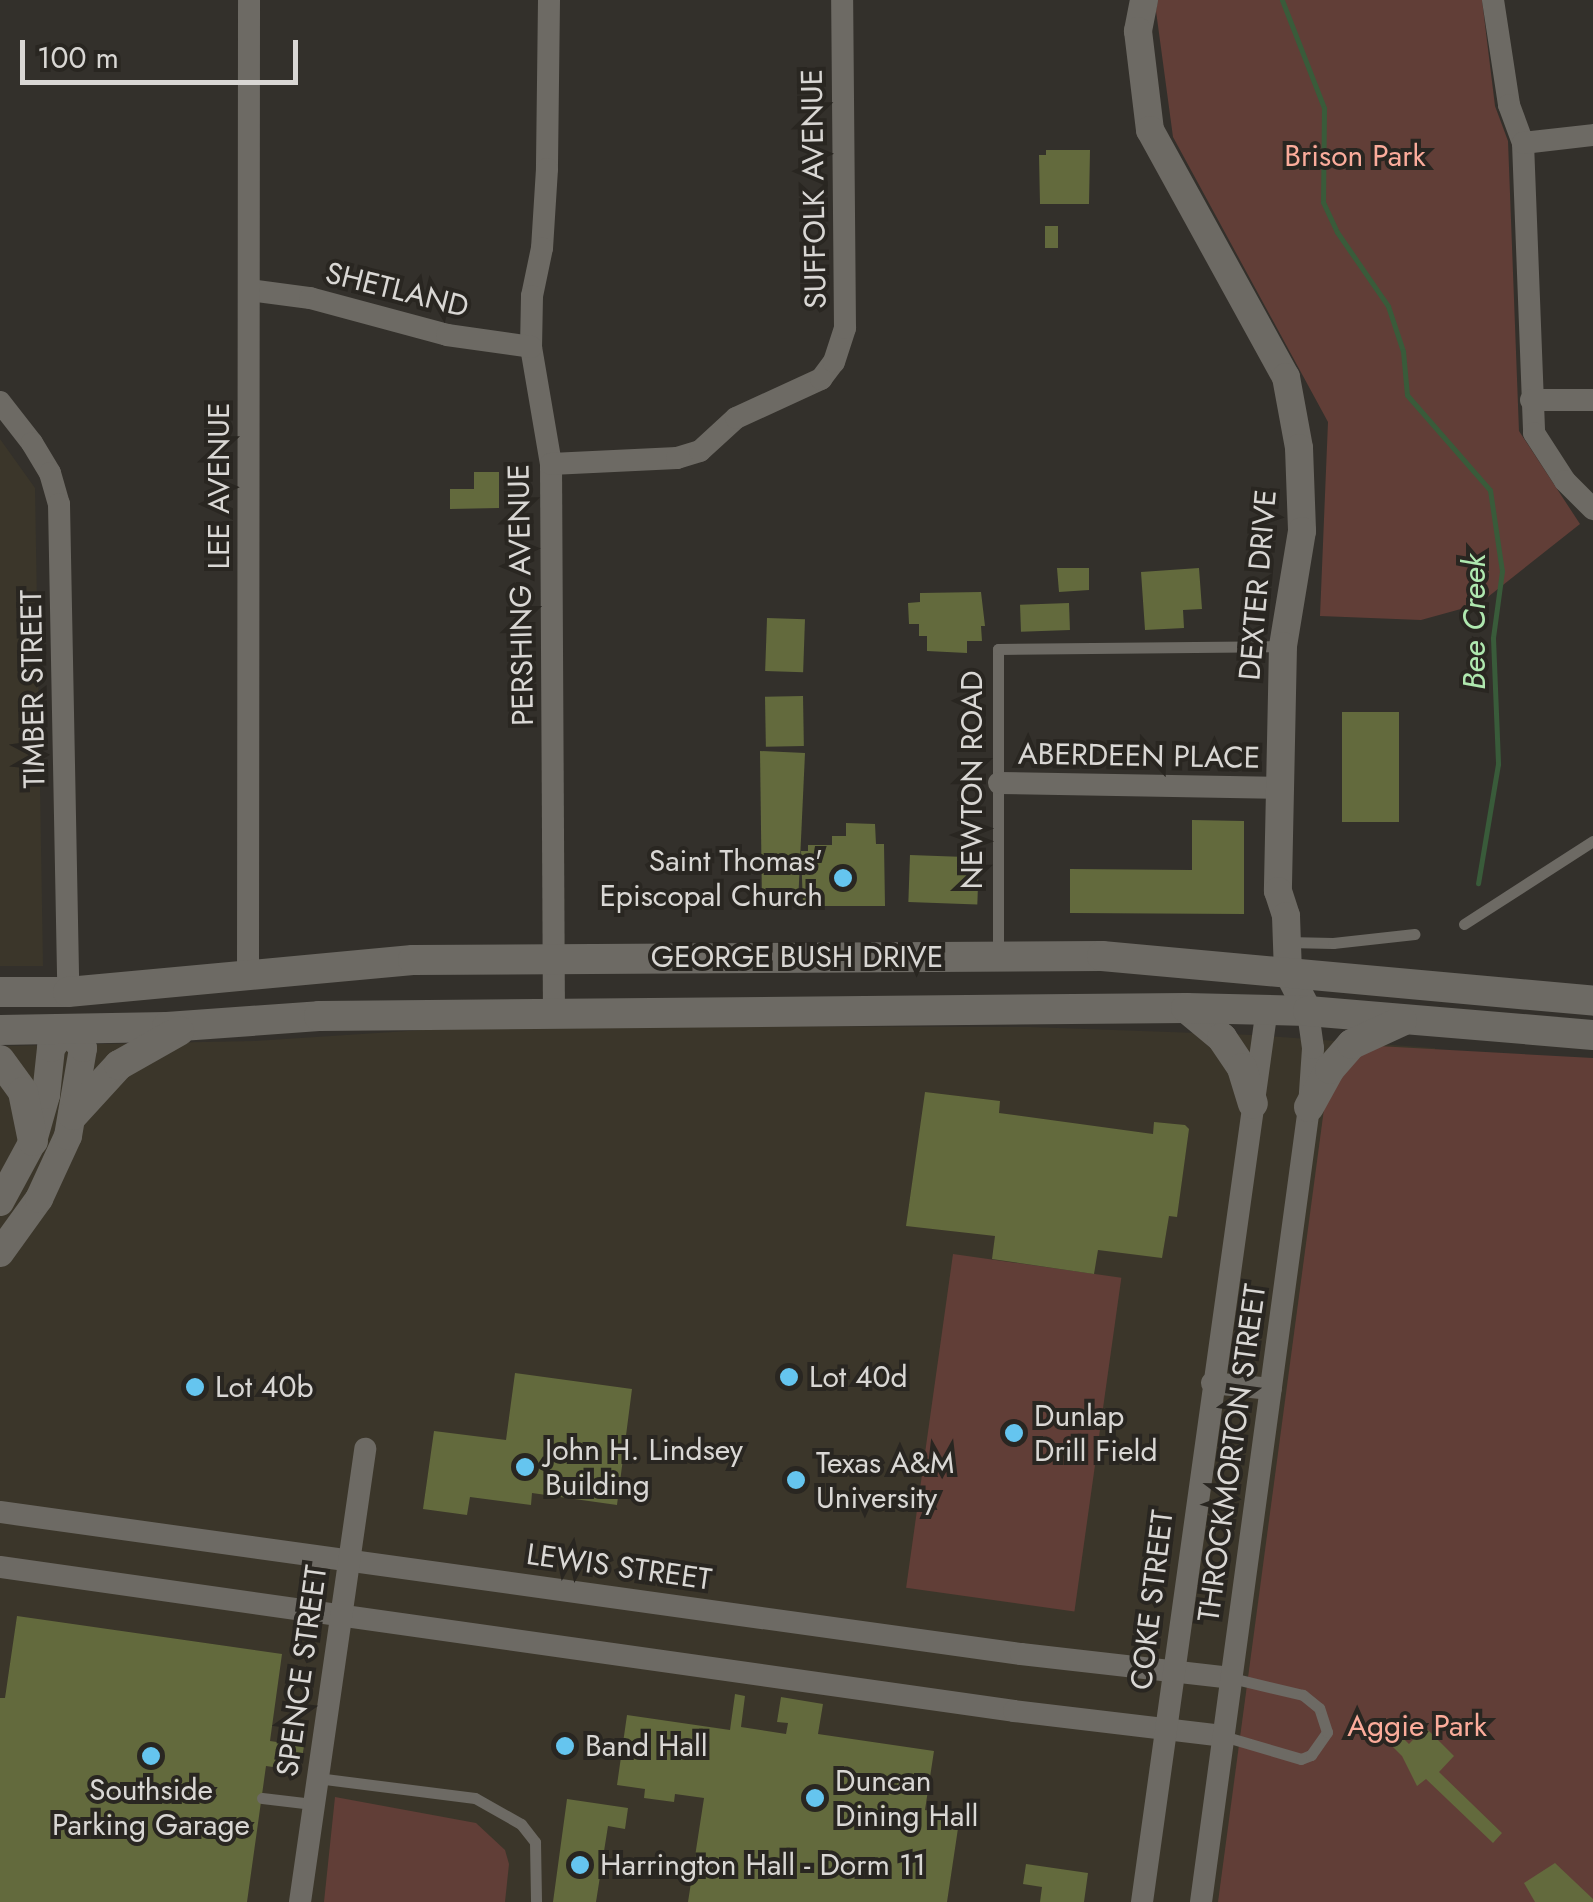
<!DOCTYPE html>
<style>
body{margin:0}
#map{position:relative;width:1593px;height:1902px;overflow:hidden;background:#33302b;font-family:Jost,sans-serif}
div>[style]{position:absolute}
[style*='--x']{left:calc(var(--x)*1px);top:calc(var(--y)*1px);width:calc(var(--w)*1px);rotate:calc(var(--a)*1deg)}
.built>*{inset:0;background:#3b362a}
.green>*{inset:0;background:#613e37;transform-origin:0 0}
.stream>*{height:5px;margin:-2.5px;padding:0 2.5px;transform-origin:2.5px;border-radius:2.5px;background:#395b3a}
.building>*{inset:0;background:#636a3d;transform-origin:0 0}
.service>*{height:11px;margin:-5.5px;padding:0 5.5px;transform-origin:5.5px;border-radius:5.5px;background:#6d6a64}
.minor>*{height:22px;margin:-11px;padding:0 11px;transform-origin:11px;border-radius:11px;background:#6d6a64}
.tertiary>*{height:28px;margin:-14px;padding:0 14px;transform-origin:14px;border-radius:14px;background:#6d6a64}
.secondary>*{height:30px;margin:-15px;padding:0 15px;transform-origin:15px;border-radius:15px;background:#6d6a64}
.dots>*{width:28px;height:28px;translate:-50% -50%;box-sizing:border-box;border:5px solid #292621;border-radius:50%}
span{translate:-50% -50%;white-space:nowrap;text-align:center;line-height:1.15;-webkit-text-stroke:8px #292621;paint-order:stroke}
.park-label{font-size:30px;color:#fbac9b}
.street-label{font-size:30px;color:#d9d7d4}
.poi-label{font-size:30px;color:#d9d7d4}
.right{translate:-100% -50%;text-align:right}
.left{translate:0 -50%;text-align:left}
.water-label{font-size:32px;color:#afe8af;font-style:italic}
.scale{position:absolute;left:20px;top:40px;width:278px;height:45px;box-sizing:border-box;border:5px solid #d9d7d4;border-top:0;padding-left:12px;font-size:30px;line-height:35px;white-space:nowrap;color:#d9d7d4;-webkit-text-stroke:8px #292621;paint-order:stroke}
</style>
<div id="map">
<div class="built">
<i style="clip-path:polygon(0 439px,35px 488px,43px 966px,0 966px)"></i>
<i style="clip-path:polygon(638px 1026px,1030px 1027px,1253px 1035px,1435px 1048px,1593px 1902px,0 1902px,0 1046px,255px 1041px,438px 1029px)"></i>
</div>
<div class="green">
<i style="clip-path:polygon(1158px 0,1482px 0,1495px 106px,1508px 141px,1519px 431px,1580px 524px,1479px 604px,1421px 620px,1320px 616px,1328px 422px,1173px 137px,1156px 11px)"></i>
<i style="clip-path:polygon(1360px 1045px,1593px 1058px,1593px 1902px,1218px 1902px,1324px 1109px)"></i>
<i style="left:953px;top:1254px;width:170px;height:337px;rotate:8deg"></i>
<i style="clip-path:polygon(335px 1797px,476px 1823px,505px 1850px,509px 1864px,505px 1902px,324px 1902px)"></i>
</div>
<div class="stream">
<i style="--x:1282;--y:0;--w:116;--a:68.7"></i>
<i style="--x:1324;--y:108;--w:94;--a:90.6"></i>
<i style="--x:1323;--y:202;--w:33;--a:65"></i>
<i style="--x:1337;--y:232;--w:90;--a:55.4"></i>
<i style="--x:1388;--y:306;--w:47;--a:71.6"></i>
<i style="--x:1403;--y:351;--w:44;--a:84.8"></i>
<i style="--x:1407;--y:395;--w:126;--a:48.9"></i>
<i style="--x:1490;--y:490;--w:82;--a:81.6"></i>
<i style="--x:1502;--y:571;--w:68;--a:97.7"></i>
<i style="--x:1493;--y:638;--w:126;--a:87.7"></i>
<i style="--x:1498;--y:764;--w:121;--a:99.5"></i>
</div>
<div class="building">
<i style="clip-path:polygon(1046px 150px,1090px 150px,1089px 204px,1040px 204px,1039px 155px,1046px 155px)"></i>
<i style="left:1045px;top:226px;width:13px;height:22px"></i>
<i style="clip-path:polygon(474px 472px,499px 472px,499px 508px,450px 509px,450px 489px,474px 489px)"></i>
<i style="clip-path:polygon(1057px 568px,1089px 568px,1089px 590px,1059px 592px)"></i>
<i style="clip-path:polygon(1199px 568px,1202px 609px,1183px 610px,1184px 628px,1145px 630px,1141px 572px)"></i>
<i style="clip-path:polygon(981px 592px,985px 626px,981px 626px,982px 641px,967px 641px,967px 653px,927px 651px,927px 636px,919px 636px,919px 624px,909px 624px,908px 603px,920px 602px,920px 593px)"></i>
<i style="left:1069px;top:603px;width:27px;height:49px;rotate:88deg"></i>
<i style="left:767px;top:618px;width:38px;height:53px;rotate:2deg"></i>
<i style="left:803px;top:696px;width:50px;height:38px;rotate:89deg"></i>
<i style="left:1342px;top:712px;width:57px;height:110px"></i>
<i style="clip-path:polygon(760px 751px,805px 753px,798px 904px,762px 904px)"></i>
<i style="clip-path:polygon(1192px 820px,1244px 821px,1244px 914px,1070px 913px,1070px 869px,1192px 870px)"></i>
<i style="clip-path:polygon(846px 823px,875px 824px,876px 844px,884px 844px,885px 906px,803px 906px,801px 851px,808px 851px,808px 845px,832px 845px,832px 836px,846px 836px)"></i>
<i style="left:910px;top:855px;width:69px;height:47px;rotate:2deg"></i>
<i style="clip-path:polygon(925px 1092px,1000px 1101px,999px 1113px,1153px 1134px,1154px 1122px,1185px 1125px,1189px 1129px,1177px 1217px,1169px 1216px,1162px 1258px,1098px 1250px,1094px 1274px,992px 1259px,995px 1236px,906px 1226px)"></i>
<i style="clip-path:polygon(515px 1373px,632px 1389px,617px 1505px,532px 1493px,531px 1505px,470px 1497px,467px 1515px,423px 1509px,434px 1431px,506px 1440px)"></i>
<i style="clip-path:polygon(17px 1616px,282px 1654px,270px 1741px,304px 1746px,300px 1771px,266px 1766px,247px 1902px,0 1902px,0 1698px,5px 1698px)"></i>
<i style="clip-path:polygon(735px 1694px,745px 1696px,741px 1727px,786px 1734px,788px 1723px,777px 1722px,781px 1697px,823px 1704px,818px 1734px,934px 1751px,925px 1810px,960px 1815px,947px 1902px,688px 1902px,704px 1798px,675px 1794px,674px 1802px,644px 1798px,645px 1789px,617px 1785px,627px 1715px,730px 1730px)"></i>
<i style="clip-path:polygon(1425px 1727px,1454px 1756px,1439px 1772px,1502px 1833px,1493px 1843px,1426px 1779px,1417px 1786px,1402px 1756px,1389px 1743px,1398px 1733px,1409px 1744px)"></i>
<i style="clip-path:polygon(567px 1799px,628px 1808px,625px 1829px,608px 1826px,596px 1902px,553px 1902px)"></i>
<i style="clip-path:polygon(1555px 1863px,1593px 1899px,1593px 1902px,1535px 1902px,1524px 1883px)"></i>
<i style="clip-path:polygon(1026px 1864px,1088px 1873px,1084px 1902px,1040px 1902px,1042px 1887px,1023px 1884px)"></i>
</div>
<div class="service">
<i style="--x:1464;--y:924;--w:153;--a:-32.8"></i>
<i style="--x:1287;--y:942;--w:46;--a:1.2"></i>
<i style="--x:1333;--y:943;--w:82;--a:-6.3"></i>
<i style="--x:998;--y:955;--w:306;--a:-90"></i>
<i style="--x:998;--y:649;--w:285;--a:-0.6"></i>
<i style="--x:1223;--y:1736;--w:81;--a:16.4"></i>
<i style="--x:1301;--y:1759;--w:11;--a:-22"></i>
<i style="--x:1311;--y:1755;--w:28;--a:-55"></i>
<i style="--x:1327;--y:1732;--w:25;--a:-108"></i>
<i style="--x:1319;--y:1708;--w:21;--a:-141"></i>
<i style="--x:1303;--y:1695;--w:74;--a:-166.7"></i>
<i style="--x:317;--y:1778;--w:159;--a:7.2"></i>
<i style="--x:475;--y:1798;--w:53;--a:29.5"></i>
<i style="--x:521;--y:1824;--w:23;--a:52"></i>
<i style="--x:535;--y:1842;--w:60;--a:89"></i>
<i style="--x:262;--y:1798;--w:51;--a:6.7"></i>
</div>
<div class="minor">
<i style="--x:549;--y:0;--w:169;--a:90.7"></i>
<i style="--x:547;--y:169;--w:79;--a:93.6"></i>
<i style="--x:542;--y:248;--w:49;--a:101.8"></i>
<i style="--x:532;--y:296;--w:51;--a:91.1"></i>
<i style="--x:531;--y:347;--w:119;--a:80.3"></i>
<i style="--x:551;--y:464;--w:548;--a:89.69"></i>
<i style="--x:1493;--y:0;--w:106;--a:81.3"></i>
<i style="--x:1509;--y:105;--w:40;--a:69.8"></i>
<i style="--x:1523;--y:143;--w:290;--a:87.8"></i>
<i style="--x:1534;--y:433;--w:57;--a:57.1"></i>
<i style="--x:1565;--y:481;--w:40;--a:45"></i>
<i style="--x:1523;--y:143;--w:70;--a:-6.5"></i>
<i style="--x:249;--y:290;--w:62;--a:7.5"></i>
<i style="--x:310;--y:298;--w:142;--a:15.1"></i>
<i style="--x:447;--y:335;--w:85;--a:8.1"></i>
<i style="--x:1531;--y:400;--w:62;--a:0"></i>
<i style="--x:0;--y:402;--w:52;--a:52"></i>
<i style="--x:32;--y:443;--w:35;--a:59"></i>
<i style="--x:50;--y:473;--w:32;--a:74"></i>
<i style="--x:59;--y:504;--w:488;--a:88.9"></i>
<i style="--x:551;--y:464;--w:126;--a:-2.7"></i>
<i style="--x:677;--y:458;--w:24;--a:-17"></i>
<i style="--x:700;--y:451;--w:49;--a:-42.5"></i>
<i style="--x:736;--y:418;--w:94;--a:-24.6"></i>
<i style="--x:821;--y:379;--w:21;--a:-53"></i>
<i style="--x:834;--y:362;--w:36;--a:-72"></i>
<i style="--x:845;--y:328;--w:328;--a:-90.5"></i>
<i style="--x:999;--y:783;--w:278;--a:1"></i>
<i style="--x:248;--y:973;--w:973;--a:-89.94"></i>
<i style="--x:1212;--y:1383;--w:59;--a:5.8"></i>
<i style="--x:0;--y:1512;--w:1031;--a:7.92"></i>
<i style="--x:1021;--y:1654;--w:211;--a:6.5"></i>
<i style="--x:0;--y:1567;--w:1024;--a:8.08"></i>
<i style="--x:1014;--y:1711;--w:210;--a:6.8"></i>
<i style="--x:300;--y:1902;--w:458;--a:-81.8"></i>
<i style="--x:1142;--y:1902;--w:903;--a:-82.04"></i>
<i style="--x:1201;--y:1902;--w:802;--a:-82.26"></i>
<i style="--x:1309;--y:1107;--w:59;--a:-86.1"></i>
<i style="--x:1313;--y:1048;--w:37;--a:-98"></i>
</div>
<div class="tertiary">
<i style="--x:1144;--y:0;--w:32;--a:101"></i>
<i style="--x:1138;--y:31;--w:100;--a:83.1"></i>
<i style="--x:1150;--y:130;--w:282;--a:61.2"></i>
<i style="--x:1286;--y:377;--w:72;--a:79.6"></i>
<i style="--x:1299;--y:448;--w:83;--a:87.9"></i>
<i style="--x:1302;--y:531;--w:117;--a:99.4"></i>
<i style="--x:1283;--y:646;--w:245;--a:91.2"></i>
<i style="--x:1278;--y:891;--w:26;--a:72"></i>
<i style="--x:1286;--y:916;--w:56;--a:88"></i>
<i style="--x:1288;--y:972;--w:44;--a:62.9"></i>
<i style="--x:0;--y:1202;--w:69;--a:-61.6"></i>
<i style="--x:33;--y:1141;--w:48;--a:-74.2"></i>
<i style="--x:46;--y:1095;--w:47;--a:-83.9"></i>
<i style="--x:51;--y:1048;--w:24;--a:-52"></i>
<i style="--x:0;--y:1253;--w:67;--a:-54.2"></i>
<i style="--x:39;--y:1199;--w:69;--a:-65.3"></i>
<i style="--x:68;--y:1136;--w:89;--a:-80.3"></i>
<i style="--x:83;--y:1048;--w:25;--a:-132"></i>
</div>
<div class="secondary">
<i style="--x:0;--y:992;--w:68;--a:0"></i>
<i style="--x:68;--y:992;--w:346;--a:-5.3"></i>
<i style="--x:413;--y:960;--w:689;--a:-0.33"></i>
<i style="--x:1102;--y:956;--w:493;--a:5.2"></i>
<i style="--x:1186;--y:1008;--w:47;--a:39.8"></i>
<i style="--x:1222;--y:1038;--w:36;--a:56"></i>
<i style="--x:1242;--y:1068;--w:37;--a:73"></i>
<i style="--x:0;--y:1030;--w:167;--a:-1"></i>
<i style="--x:167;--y:1027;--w:152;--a:-4.1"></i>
<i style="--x:319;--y:1016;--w:867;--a:-0.53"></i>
<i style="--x:1186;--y:1008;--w:122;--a:1.4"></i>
<i style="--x:1308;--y:1011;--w:286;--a:4.8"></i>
<i style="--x:0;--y:1060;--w:39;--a:54"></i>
<i style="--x:23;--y:1092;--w:50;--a:78.5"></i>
<i style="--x:1309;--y:1107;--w:43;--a:-61.1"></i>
<i style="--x:1330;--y:1069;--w:33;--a:-49"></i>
<i style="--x:1352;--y:1044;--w:55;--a:-24.7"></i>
<i style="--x:73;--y:1115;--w:68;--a:-47.4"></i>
<i style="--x:119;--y:1065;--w:69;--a:-29.5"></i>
</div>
<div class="dots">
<i style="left:843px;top:878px;background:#65c5ef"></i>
<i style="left:789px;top:1377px;background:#65c5ef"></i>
<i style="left:195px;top:1387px;background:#65c5ef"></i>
<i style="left:1014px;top:1433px;background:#65c5ef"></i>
<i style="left:525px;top:1467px;background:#65c5ef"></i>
<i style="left:796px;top:1480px;background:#65c5ef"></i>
<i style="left:565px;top:1746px;background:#65c5ef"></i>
<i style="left:151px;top:1756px;background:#65c5ef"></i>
<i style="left:815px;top:1798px;background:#65c5ef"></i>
<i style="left:580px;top:1865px;background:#65c5ef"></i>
</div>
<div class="park-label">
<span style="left:1355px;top:156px">Brison Park</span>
<span style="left:1417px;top:1726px">Aggie Park</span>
</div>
<div class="street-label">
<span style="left:814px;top:189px;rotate:-91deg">SUFFOLK AVENUE</span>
<span style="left:397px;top:290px;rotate:14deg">SHETLAND</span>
<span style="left:219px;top:486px;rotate:-90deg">LEE AVENUE</span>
<span style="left:1258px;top:585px;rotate:-85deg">DEXTER DRIVE</span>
<span style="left:521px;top:595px;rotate:-91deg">PERSHING AVENUE</span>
<span style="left:33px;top:689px;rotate:-91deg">TIMBER STREET</span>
<span style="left:1139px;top:756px;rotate:1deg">ABERDEEN PLACE</span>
<span style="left:972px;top:780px;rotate:-90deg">NEWTON ROAD</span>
<span style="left:797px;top:957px">GEORGE BUSH DRIVE</span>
<span style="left:1232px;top:1453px;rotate:-82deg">THROCKMORTON STREET</span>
<span style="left:619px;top:1567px;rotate:8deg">LEWIS STREET</span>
<span style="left:1152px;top:1600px;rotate:-83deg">COKE STREET</span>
<span style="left:302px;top:1671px;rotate:-82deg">SPENCE STREET</span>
</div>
<div class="poi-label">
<span class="right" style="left:823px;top:878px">Saint Thomas'<br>Episcopal Church</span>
<span class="left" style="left:809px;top:1377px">Lot 40d</span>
<span class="left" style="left:215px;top:1387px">Lot 40b</span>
<span class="left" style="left:1034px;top:1433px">Dunlap<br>Drill Field</span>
<span class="left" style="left:545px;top:1467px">John H. Lindsey<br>Building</span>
<span class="left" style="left:816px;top:1480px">Texas A&amp;M<br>University</span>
<span class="left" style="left:585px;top:1746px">Band Hall</span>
<span class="left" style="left:835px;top:1798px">Duncan<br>Dining Hall</span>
<span style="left:151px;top:1807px">Southside<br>Parking Garage</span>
<span class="left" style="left:600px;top:1865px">Harrington Hall - Dorm 11</span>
</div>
<div class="water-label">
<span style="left:1474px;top:622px;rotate:-90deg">Bee Creek</span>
</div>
<div class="scale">100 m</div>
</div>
